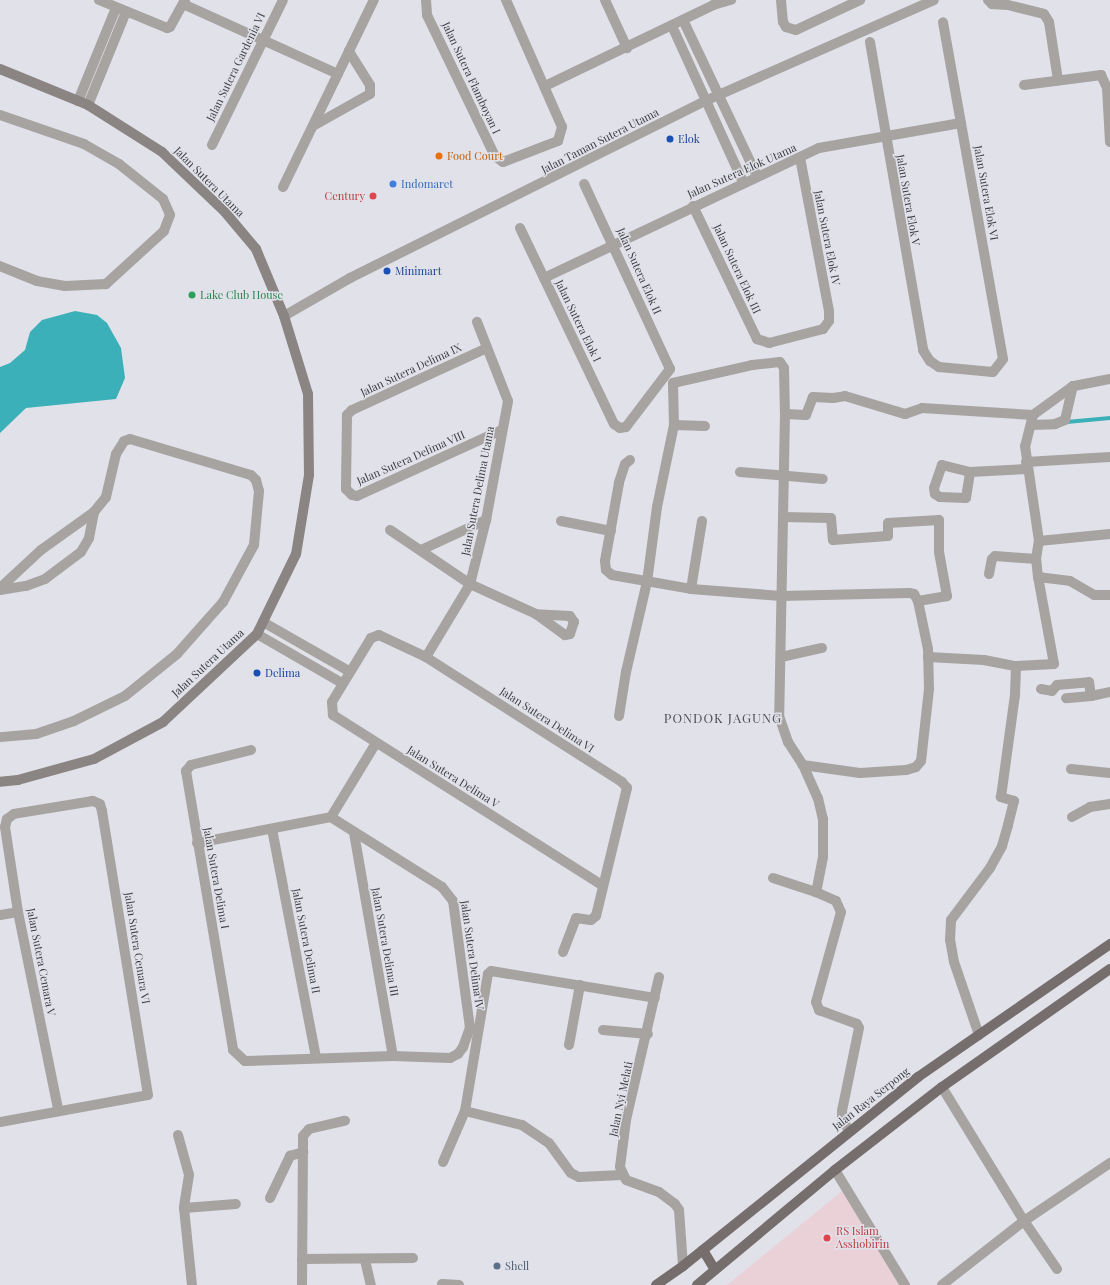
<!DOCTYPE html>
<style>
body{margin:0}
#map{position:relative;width:1110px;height:1285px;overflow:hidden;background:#e0e1e9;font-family:"Playfair Display",serif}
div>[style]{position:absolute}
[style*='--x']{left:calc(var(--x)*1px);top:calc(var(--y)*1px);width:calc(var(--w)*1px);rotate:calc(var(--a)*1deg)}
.medical>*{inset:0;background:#ead0d7}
.water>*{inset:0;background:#3cb0b8}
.stream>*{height:3.5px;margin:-1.75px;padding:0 1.75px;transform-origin:1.75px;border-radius:1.75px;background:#3cb0b8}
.street>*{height:10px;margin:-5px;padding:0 5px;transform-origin:5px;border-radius:5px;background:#a6a3a1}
.secondary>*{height:10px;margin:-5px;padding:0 5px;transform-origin:5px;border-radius:5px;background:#8a8482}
.primary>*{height:10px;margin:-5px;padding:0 5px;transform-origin:5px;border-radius:5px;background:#756e6c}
.dots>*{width:11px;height:11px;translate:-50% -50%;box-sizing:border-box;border:2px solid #e0e1e9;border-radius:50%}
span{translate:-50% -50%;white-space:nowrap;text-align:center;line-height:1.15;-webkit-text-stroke:3px #e0e1e9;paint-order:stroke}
.street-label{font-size:11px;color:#3c3d40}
.transit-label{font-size:11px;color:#164399}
.left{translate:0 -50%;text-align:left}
.food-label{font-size:11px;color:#c56008}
.shop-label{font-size:11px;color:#366cbe}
.health-label{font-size:11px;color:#be3a42}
.right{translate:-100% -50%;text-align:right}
.leisure-label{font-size:11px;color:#27864d}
.service-label{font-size:11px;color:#4e5e75}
.quarter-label{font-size:13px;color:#505157;letter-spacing:1px}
</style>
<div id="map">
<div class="medical">
<i style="clip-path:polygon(842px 1191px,899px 1285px,727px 1285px)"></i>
</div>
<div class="water">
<i style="clip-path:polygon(75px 311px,97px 315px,107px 323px,121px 348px,125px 378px,116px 399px,26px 408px,0 433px,0 367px,10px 363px,25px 350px,30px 332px,42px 320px)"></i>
</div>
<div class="stream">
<i style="--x:1067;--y:422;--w:43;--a:-5.3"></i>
</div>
<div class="street">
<i style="--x:99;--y:0;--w:74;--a:22.4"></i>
<i style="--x:167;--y:28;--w:3;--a:-18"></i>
<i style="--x:170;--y:27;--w:31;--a:-61"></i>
<i style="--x:426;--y:0;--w:15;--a:86"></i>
<i style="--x:427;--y:15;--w:157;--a:64.3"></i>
<i style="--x:495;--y:156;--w:10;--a:37"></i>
<i style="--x:503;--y:162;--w:59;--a:-20.9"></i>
<i style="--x:558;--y:141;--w:15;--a:-74"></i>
<i style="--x:562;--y:127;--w:139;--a:-113.8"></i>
<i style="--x:605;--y:0;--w:53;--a:65.4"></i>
<i style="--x:781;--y:0;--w:22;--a:85"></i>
<i style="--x:783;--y:22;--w:6;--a:59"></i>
<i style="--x:786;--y:27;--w:10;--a:17"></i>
<i style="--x:796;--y:30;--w:71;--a:-25.1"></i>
<i style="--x:988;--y:0;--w:6;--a:45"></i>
<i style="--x:992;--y:4;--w:16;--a:4"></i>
<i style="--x:1008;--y:5;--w:37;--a:14"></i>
<i style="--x:1044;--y:14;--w:9;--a:58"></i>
<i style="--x:1049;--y:22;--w:59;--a:81.2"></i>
<i style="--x:183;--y:4;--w:170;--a:24.3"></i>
<i style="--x:683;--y:20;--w:173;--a:64.6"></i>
<i style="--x:672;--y:26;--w:171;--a:65.5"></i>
<i style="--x:870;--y:42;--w:313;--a:80.2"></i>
<i style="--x:923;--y:350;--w:13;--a:58"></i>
<i style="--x:930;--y:361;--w:11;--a:34"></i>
<i style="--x:939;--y:367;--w:54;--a:5.3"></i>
<i style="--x:993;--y:372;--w:16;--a:-52"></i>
<i style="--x:1003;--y:359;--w:342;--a:-100.1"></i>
<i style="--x:1024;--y:85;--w:78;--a:-7.4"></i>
<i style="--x:1101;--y:75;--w:14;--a:65"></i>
<i style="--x:1107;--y:88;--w:54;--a:86.8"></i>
<i style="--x:545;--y:86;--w:187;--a:-25.7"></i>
<i style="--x:713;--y:5;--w:19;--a:-16"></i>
<i style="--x:78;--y:101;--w:100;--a:-67.8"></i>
<i style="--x:88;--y:105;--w:100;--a:-67.8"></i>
<i style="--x:0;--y:115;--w:89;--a:19"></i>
<i style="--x:84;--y:144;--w:40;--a:29.7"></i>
<i style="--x:119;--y:164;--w:56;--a:38.5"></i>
<i style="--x:163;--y:199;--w:17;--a:66"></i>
<i style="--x:170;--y:215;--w:17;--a:111"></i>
<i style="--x:164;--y:231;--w:79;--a:137.6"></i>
<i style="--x:106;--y:284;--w:41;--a:177.2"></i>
<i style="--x:65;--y:286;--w:28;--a:-170"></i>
<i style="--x:37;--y:281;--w:40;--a:-158"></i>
<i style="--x:313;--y:126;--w:65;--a:-29.3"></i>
<i style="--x:370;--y:94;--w:9;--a:-90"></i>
<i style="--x:370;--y:85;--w:40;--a:-122"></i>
<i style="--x:212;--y:145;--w:161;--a:-63.9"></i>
<i style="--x:283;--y:187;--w:208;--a:-64.1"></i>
<i style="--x:693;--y:206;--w:148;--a:64.3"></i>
<i style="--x:757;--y:339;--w:13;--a:18"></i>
<i style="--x:769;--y:343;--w:56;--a:-14.5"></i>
<i style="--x:823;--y:329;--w:10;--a:-53"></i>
<i style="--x:829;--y:321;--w:10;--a:-90"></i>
<i style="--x:829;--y:311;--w:156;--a:-100.7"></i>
<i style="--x:520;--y:228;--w:217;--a:64.4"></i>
<i style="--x:614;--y:424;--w:7;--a:34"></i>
<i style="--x:620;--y:428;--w:6;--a:-9"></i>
<i style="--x:626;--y:427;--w:73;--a:-52.8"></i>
<i style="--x:670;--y:369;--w:204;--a:-114.9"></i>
<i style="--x:544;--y:278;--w:304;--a:-25.3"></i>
<i style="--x:819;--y:148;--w:144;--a:-10"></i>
<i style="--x:284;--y:316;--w:76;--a:-29.9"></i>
<i style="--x:350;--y:278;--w:397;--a:-26.5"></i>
<i style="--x:705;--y:101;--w:250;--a:-23.8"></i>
<i style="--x:487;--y:348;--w:149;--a:155.3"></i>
<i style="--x:352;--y:410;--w:7;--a:135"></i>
<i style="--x:347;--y:415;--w:74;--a:90.8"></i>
<i style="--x:346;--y:489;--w:8;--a:45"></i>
<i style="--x:352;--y:495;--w:5;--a:11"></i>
<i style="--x:357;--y:496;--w:159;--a:-24.5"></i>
<i style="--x:1110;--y:379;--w:38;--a:169"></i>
<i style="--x:1073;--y:386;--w:49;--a:144.1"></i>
<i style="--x:1033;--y:415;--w:32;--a:104"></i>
<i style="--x:1025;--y:446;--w:96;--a:81.6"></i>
<i style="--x:1039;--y:541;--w:71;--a:-5.6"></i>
<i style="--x:785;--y:414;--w:21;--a:3"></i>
<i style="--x:806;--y:415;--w:19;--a:-69"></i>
<i style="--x:813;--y:397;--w:20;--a:3"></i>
<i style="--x:833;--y:398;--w:12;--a:-9"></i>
<i style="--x:845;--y:396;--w:63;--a:16.7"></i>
<i style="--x:905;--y:414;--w:18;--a:-19"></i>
<i style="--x:922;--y:408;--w:111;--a:3.6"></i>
<i style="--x:674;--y:425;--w:31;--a:2"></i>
<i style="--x:1031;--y:425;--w:24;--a:-2"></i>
<i style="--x:1055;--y:424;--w:11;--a:-22"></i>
<i style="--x:1065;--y:420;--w:35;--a:-77"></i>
<i style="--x:630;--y:460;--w:6;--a:141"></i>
<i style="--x:625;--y:464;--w:20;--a:108"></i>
<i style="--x:619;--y:483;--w:79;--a:100.2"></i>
<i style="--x:605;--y:561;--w:9;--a:84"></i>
<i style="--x:606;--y:570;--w:8;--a:40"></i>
<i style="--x:612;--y:575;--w:80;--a:10"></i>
<i style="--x:691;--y:589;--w:90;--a:4.4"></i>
<i style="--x:781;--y:596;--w:128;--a:-1.3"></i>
<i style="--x:909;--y:593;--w:5;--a:11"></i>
<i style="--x:914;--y:594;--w:8;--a:60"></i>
<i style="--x:918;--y:601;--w:49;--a:78.2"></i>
<i style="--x:928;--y:649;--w:40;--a:88.6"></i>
<i style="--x:929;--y:689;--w:72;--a:96.3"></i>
<i style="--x:921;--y:761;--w:8;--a:130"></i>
<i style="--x:916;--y:767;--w:10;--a:163"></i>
<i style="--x:906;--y:770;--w:46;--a:176.3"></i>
<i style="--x:860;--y:773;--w:58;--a:-172"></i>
<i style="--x:1026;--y:462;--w:84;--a:-3.4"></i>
<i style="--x:740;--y:472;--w:83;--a:4.8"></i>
<i style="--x:970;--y:472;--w:29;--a:-166"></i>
<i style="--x:942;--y:465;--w:24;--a:109"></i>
<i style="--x:934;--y:488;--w:6;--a:81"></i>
<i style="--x:935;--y:494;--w:6;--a:31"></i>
<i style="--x:940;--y:497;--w:26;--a:2"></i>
<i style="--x:966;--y:498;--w:26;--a:-81"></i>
<i style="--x:970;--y:472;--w:57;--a:-3"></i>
<i style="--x:783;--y:517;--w:48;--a:1.2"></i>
<i style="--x:831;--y:518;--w:22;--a:85"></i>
<i style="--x:833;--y:540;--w:55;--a:-4.2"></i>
<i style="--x:888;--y:536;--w:13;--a:-90"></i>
<i style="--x:888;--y:523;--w:51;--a:-3.4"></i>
<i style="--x:939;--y:520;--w:32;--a:90"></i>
<i style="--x:939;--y:552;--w:45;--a:79.7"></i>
<i style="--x:947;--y:596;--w:29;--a:170"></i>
<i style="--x:561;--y:521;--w:51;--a:11.3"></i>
<i style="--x:390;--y:530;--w:97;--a:34"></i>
<i style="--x:470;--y:584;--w:72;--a:24.4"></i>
<i style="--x:536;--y:614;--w:36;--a:36"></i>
<i style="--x:565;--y:635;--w:5;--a:-11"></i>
<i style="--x:570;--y:634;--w:13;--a:-72"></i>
<i style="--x:574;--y:622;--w:7;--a:-124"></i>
<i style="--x:570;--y:616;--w:34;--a:-177"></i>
<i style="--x:421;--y:550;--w:72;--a:-24.8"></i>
<i style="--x:989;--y:574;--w:15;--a:-79"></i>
<i style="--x:992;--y:559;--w:4;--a:-45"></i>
<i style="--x:995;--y:556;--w:41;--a:4.2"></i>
<i style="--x:1038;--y:577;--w:32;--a:7"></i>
<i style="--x:1070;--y:581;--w:28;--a:30"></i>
<i style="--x:1094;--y:595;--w:16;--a:0"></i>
<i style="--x:0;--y:588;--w:56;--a:-42.8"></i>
<i style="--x:41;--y:550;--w:65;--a:-35.6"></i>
<i style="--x:691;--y:589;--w:69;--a:-80.8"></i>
<i style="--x:0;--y:590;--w:26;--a:-9"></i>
<i style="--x:26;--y:586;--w:20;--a:-20"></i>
<i style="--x:45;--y:579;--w:45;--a:-36.9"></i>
<i style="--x:81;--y:552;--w:16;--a:-60"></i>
<i style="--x:89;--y:538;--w:26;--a:-79"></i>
<i style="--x:94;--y:512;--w:19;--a:-51"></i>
<i style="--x:106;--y:497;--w:44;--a:-76.9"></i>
<i style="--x:116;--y:454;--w:15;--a:-58"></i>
<i style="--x:124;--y:441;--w:6;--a:-18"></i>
<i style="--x:130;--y:439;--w:126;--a:16.6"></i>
<i style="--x:251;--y:475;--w:7;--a:45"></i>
<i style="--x:256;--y:480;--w:11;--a:75"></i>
<i style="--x:259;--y:491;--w:54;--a:95.3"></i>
<i style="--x:254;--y:545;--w:65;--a:118.5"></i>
<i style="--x:223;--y:602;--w:69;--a:131.5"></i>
<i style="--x:177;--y:654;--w:67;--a:141.1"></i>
<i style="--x:125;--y:696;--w:57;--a:153.9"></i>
<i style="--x:74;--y:721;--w:40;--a:161.1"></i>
<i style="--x:36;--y:734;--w:36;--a:175"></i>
<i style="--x:263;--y:622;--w:99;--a:29.7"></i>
<i style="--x:257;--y:634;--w:98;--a:30"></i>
<i style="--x:426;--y:657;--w:85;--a:-58.9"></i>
<i style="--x:470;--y:584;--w:66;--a:-76"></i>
<i style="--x:486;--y:520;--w:121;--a:-79.5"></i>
<i style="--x:508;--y:401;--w:85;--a:-111.4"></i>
<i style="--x:781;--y:657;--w:42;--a:-12.4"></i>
<i style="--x:928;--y:657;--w:56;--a:3.1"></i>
<i style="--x:984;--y:660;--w:33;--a:11"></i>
<i style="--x:1041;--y:689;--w:11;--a:10"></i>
<i style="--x:1052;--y:691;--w:8;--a:-50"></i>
<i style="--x:1057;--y:685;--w:32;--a:-5"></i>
<i style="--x:1089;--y:682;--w:14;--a:82"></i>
<i style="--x:1091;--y:696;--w:25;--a:175"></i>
<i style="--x:1091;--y:696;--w:19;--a:-12"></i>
<i style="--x:619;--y:716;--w:45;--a:-81"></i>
<i style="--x:626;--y:672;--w:92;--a:-76.9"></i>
<i style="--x:647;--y:582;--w:76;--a:-82.4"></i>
<i style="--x:657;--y:507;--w:84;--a:-78.3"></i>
<i style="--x:674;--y:425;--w:42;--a:-91.4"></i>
<i style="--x:673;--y:383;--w:81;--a:-12.8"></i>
<i style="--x:752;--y:365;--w:28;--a:-6"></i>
<i style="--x:780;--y:362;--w:7;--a:56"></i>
<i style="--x:784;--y:368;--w:46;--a:88.8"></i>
<i style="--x:785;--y:414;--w:302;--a:91.1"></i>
<i style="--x:779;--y:716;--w:28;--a:71"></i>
<i style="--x:788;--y:742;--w:27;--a:57"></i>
<i style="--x:803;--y:765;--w:36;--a:66"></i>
<i style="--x:818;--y:798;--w:22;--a:77"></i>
<i style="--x:823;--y:819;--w:38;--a:90"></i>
<i style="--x:823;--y:857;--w:36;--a:101"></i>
<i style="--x:816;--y:892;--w:22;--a:24"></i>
<i style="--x:836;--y:901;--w:12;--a:66"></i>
<i style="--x:841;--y:912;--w:93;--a:105.5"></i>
<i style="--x:816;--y:1002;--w:9;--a:69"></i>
<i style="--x:819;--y:1010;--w:40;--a:20.2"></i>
<i style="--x:857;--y:1024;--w:4;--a:63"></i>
<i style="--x:859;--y:1028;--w:85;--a:101.6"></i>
<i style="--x:842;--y:1111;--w:7;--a:90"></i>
<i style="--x:842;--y:1118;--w:15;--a:62"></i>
<i style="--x:251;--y:750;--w:62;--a:166"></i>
<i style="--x:191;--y:765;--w:8;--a:130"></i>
<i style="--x:186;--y:771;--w:283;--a:80.4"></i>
<i style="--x:233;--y:1050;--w:16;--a:43"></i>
<i style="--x:245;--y:1061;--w:148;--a:-1.9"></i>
<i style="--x:393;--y:1056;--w:57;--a:2"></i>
<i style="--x:450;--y:1058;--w:9;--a:-27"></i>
<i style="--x:458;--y:1054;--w:9;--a:-54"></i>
<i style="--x:463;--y:1047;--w:20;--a:-70"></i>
<i style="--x:470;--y:1028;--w:128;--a:-97.6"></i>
<i style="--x:453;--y:901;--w:18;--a:-128"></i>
<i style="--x:442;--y:887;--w:131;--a:-147.8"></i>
<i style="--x:1071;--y:769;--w:39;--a:6"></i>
<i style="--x:1072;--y:817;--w:21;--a:-29"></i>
<i style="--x:1090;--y:807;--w:20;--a:-9"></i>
<i style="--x:272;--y:829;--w:233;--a:79.1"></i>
<i style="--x:354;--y:833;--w:226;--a:80.1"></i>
<i style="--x:197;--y:843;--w:136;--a:-11"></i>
<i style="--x:331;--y:817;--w:87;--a:-58.7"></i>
<i style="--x:773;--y:878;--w:45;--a:18"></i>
<i style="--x:0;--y:915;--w:18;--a:-9"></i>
<i style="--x:563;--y:952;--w:36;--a:-69"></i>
<i style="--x:576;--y:918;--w:15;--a:8"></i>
<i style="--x:591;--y:920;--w:6;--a:-39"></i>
<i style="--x:596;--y:916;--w:132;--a:-76.4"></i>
<i style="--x:627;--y:788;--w:8;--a:-130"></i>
<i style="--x:622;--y:782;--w:232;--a:-147.5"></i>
<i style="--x:426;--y:657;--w:52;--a:-154.9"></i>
<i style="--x:379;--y:635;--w:9;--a:159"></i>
<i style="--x:371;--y:638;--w:75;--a:121.4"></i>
<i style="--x:332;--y:702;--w:13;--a:86"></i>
<i style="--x:333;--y:715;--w:318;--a:32.3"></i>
<i style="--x:659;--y:977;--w:147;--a:103"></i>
<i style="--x:626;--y:1120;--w:47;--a:97.3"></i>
<i style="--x:620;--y:1167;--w:14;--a:65"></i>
<i style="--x:626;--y:1180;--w:35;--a:20"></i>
<i style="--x:659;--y:1192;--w:20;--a:37"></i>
<i style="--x:675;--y:1204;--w:7;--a:56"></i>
<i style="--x:679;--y:1210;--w:56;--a:85.9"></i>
<i style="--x:603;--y:1030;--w:45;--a:5.1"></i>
<i style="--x:979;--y:1035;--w:77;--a:-108.9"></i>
<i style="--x:954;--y:962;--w:22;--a:-100"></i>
<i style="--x:950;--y:940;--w:20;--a:-87"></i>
<i style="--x:951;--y:920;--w:65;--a:-53.1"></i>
<i style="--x:990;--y:868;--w:25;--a:-61"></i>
<i style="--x:1002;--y:846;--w:22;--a:-74"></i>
<i style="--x:1008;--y:825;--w:25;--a:-76"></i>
<i style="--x:1014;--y:801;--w:14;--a:-163"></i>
<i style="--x:1001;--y:797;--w:103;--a:-82.2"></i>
<i style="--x:1015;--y:695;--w:29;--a:-88"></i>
<i style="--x:1016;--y:666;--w:38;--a:-3"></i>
<i style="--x:1054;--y:664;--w:88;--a:-100.4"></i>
<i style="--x:1038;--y:577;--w:18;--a:-96"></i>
<i style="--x:1036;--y:559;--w:18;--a:-81"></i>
<i style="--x:569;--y:1045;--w:61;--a:-79.6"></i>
<i style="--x:465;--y:1111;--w:59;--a:13.8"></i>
<i style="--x:522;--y:1125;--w:32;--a:34"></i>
<i style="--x:549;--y:1143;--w:37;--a:54"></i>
<i style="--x:571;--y:1173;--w:9;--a:27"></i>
<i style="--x:579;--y:1177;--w:43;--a:-2.7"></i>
<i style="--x:0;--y:1122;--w:150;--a:-10.3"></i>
<i style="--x:148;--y:1095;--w:288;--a:-99.2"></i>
<i style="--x:102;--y:811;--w:7;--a:-106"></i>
<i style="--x:100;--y:804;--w:8;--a:-157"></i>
<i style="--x:93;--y:801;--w:80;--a:170.7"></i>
<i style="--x:14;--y:814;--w:9;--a:144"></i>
<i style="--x:7;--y:819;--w:8;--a:104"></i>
<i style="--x:5;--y:827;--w:86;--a:81.3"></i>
<i style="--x:18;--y:912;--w:201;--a:78.5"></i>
<i style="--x:178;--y:1135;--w:41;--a:74.6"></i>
<i style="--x:189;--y:1175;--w:33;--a:99"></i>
<i style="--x:184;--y:1208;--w:77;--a:84.1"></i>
<i style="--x:443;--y:1162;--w:56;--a:-66.7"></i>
<i style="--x:465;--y:1111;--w:139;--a:-80.5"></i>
<i style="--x:488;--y:974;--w:4;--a:-45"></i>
<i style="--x:491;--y:971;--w:166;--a:9.3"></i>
<i style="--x:835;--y:1170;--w:135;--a:58.7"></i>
<i style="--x:270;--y:1198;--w:47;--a:-64.5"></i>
<i style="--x:290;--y:1156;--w:14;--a:-17"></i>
<i style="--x:184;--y:1208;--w:52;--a:-4.4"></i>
<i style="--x:302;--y:1259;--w:111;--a:-0.5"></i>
<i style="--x:365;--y:1260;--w:26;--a:77"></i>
<i style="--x:1057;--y:1269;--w:58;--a:-124.5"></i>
<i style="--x:1024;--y:1221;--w:104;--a:-34"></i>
<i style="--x:442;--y:1284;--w:17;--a:3"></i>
<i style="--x:302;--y:1285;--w:149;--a:-89.6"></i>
<i style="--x:303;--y:1136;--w:9;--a:-49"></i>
<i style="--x:309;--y:1129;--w:37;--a:-13"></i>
<i style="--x:942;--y:1285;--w:104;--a:-38"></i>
<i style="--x:1024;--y:1221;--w:157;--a:-121.5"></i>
</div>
<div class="secondary">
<i style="--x:0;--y:69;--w:95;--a:22.2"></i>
<i style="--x:88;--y:105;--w:88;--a:32.4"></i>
<i style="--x:162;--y:152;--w:87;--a:43.6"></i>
<i style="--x:225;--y:212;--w:48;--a:50"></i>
<i style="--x:256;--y:249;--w:73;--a:67.3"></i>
<i style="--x:284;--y:316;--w:82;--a:72.9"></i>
<i style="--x:308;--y:394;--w:81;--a:89.3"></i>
<i style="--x:309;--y:475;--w:80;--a:99.3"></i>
<i style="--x:296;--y:554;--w:89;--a:116"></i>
<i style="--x:257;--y:634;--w:129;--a:136.9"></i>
<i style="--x:163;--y:722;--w:78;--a:151.8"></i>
<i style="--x:94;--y:759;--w:79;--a:164.6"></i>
<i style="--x:18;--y:780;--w:18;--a:174"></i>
</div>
<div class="primary">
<i style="--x:703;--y:1250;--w:23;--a:59"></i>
<i style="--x:656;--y:1285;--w:33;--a:-35"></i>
<i style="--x:683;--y:1266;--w:302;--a:-38.8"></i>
<i style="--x:918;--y:1077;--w:234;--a:-34.7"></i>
<i style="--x:697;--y:1285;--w:180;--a:-39.8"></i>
<i style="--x:835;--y:1170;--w:135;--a:-37.8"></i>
<i style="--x:942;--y:1087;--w:205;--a:-35.1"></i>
</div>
<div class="dots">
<i style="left:670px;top:139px;background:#1a4fb4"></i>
<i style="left:439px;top:156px;background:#e8710a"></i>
<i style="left:393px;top:184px;background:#3f7fe0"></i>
<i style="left:373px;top:196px;background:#e0444e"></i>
<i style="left:387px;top:271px;background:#1a4fb4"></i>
<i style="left:192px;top:295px;background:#2e9e5b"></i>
<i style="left:257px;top:673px;background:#1a4fb4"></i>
<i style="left:827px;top:1238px;background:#e0444e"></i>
<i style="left:497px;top:1266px;background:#5c6f8a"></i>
</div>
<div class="street-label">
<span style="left:236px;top:67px;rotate:-64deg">Jalan Sutera Gardenia VI</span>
<span style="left:471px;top:78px;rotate:65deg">Jalan Sutera Flamboyan I</span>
<span style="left:600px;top:141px;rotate:-27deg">Jalan Taman Sutera Utama</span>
<span style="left:742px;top:171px;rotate:-24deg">Jalan Sutera Elok Utama</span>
<span style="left:209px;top:182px;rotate:45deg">Jalan Sutera Utama</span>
<span style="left:986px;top:193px;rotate:80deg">Jalan Sutera Elok VI</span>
<span style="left:908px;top:200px;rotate:80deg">Jalan Sutera Elok V</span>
<span style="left:827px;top:238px;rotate:79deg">Jalan Sutera Elok IV</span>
<span style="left:737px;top:269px;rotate:65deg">Jalan Sutera Elok III</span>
<span style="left:639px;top:271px;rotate:66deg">Jalan Sutera Elok II</span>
<span style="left:578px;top:321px;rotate:64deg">Jalan Sutera Elok I</span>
<span style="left:411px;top:370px;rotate:-25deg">Jalan Sutera Delima IX</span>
<span style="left:411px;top:458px;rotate:-24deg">Jalan Sutera Delima VIII</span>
<span style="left:478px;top:491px;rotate:-79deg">Jalan Sutera Delima Utama</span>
<span style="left:208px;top:663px;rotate:-43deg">Jalan Sutera Utama</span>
<span style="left:547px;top:720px;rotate:33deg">Jalan Sutera Delima VI</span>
<span style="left:453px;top:777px;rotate:32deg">Jalan Sutera Delima V</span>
<span style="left:216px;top:878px;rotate:80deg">Jalan Sutera Delima I</span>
<span style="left:306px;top:941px;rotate:79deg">Jalan Sutera Delima II</span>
<span style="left:385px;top:942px;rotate:80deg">Jalan Sutera Delima III</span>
<span style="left:137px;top:948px;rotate:81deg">Jalan Sutera Cemara VI</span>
<span style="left:472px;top:955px;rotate:82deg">Jalan Sutera Delima IV</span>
<span style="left:41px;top:962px;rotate:79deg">Jalan Sutera Cemara V</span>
<span style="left:621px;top:1099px;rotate:-78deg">Jalan Nyi Melati</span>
<span style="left:871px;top:1099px;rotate:-38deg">Jalan Raya Serpong</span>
</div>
<div class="transit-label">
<span class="left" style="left:678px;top:139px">Elok</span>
<span class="left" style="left:395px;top:271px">Minimart</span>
<span class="left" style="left:265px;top:673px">Delima</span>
</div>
<div class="food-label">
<span class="left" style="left:447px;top:156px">Food Court</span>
</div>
<div class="shop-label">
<span class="left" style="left:401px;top:184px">Indomaret</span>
</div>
<div class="health-label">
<span class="right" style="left:365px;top:196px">Century</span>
<span class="left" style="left:836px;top:1238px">RS Islam<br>Asshobirin</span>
</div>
<div class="leisure-label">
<span class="left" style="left:200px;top:295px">Lake Club House</span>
</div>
<div class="service-label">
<span class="left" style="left:505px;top:1266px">Shell</span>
</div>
<div class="quarter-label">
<span style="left:723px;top:718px">PONDOK JAGUNG</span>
</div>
</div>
